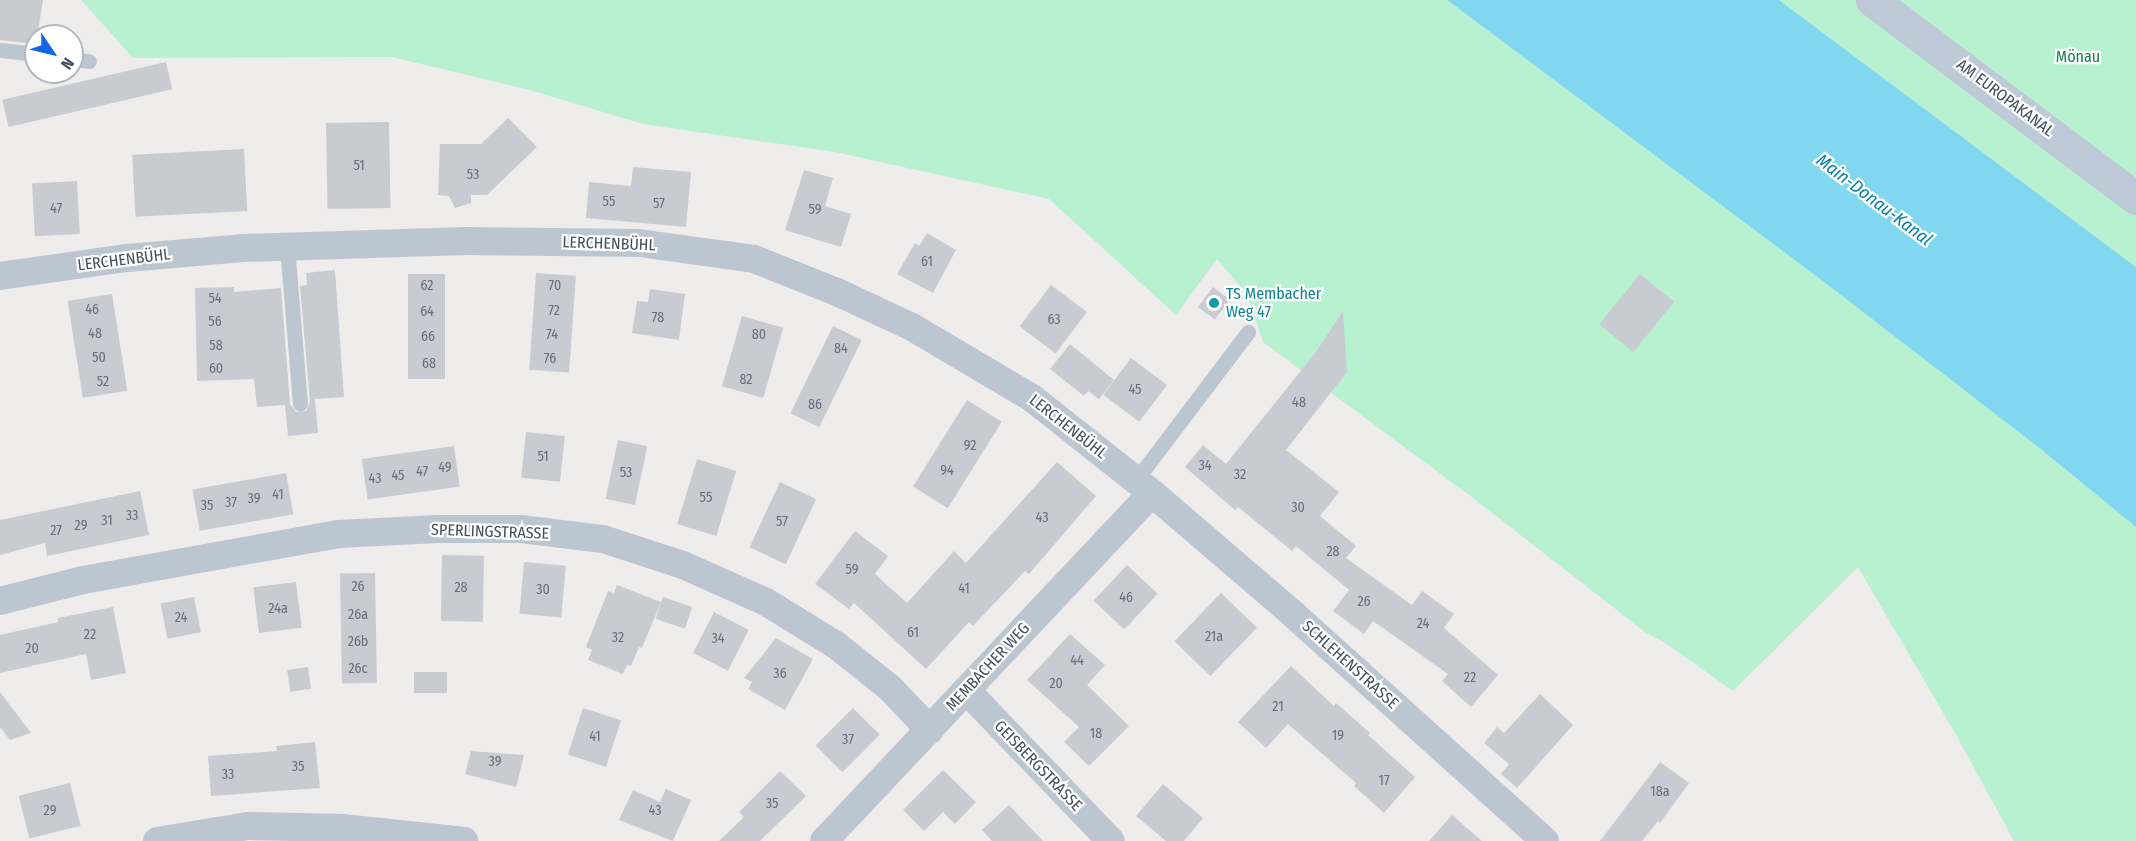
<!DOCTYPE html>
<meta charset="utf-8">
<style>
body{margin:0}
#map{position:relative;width:2136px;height:841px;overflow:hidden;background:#efecec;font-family:"Fira Sans Condensed",sans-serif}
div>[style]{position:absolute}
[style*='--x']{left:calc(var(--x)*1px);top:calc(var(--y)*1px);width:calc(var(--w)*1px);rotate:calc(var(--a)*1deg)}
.green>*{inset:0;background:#b7f1cf}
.water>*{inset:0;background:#81d6f0}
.building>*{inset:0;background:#c9cbd2;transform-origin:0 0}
.service>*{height:15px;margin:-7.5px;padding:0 7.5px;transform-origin:7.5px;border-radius:7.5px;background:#bcc6d0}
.minor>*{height:28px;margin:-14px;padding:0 14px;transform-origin:14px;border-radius:14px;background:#bcc6d0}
.secondary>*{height:33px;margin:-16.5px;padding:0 16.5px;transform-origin:16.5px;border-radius:16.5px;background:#bdc9d7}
.dots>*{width:16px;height:16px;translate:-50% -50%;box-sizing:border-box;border:3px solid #fff;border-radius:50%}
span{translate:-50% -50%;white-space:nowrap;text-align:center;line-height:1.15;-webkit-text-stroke:4.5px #fff;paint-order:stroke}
.number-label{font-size:14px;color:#656e79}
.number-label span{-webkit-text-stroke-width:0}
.park-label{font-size:16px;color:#117f4b}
.street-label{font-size:16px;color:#444f5b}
.culture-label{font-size:16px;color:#0d838f}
.left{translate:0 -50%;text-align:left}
.water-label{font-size:18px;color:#057fa5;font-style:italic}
.north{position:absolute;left:24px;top:24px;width:60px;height:60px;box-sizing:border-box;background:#fff;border:2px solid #b4b9bd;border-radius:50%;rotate:125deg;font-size:16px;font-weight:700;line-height:24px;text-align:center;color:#444f5b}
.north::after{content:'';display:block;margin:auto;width:21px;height:27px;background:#0f67e7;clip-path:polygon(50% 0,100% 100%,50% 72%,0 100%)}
</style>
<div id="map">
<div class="green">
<i style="clip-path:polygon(81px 0,1447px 0,1824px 282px,2037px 446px,2136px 527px,2136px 841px,2014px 841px,1955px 733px,1858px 567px,1733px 691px,1664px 642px,1645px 632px,1477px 501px,1263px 342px,1247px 294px,1217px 259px,1176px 315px,1049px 199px,835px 152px,643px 124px,530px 90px,392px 57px,133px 58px)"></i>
<i style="clip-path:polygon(1779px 0,2136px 0,2136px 267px)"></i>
</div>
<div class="water">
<i style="clip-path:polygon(1447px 0,1779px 0,2136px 267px,2136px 527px,2037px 446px,1824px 282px)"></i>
</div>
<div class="building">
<i style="clip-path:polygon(0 0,43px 0,36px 44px,0 40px)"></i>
<i style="left:166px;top:62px;width:28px;height:168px;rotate:77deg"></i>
<i style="clip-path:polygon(508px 118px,537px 147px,487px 195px,471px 195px,471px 203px,455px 208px,449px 196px,438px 195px,440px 144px,481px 144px)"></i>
<i style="left:389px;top:122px;width:86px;height:63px;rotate:89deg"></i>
<i style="left:244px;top:149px;width:62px;height:112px;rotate:87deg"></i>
<i style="clip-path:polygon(633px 167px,691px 172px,686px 227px,586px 218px,589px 182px,631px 186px)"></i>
<i style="clip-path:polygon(804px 170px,833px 178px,825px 206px,851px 214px,841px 247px,785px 230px)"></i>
<i style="left:77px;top:181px;width:53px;height:45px;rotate:87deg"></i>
<i style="clip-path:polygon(927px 233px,956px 250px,933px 293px,897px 274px,915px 243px,919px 246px)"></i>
<i style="clip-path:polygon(335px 270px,344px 397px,315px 399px,318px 433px,288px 436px,285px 405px,257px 407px,254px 379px,197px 381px,195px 288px,234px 287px,234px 292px,281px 288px,290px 404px,296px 412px,306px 411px,310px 402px,300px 286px,307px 285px,306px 273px)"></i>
<i style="left:536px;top:273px;width:40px;height:97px;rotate:4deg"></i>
<i style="left:408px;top:274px;width:37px;height:105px"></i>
<i style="left:1640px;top:274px;width:44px;height:65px;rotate:39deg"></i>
<i style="left:1051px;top:285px;width:45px;height:52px;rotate:37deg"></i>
<i style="left:1213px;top:287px;width:21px;height:25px;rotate:37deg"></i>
<i style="clip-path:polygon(650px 289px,685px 294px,679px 340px,632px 333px,637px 301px,648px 302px)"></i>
<i style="left:112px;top:294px;width:98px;height:45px;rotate:81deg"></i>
<i style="clip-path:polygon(1343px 311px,1347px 372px,1286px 450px,1339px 492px,1320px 516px,1356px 546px,1346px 558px,1412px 605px,1422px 591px,1454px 614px,1444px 628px,1498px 675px,1471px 707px,1442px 681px,1448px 674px,1373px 621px,1364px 634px,1333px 611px,1349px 590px,1296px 546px,1292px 551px,1238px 507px,1235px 510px,1185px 467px,1203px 445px,1226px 464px,1316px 352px)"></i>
<i style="left:742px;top:316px;width:43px;height:73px;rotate:16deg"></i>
<i style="left:833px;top:326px;width:32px;height:97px;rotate:26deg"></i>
<i style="clip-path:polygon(1070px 344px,1114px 380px,1099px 399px,1088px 391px,1084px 396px,1050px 369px)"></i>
<i style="left:1131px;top:358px;width:45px;height:46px;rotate:37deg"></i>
<i style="left:967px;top:400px;width:41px;height:102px;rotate:32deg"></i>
<i style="left:526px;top:432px;width:39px;height:46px;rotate:6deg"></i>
<i style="left:618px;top:440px;width:30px;height:60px;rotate:12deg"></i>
<i style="left:454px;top:446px;width:41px;height:93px;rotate:82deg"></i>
<i style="left:697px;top:459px;width:41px;height:68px;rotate:17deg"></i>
<i style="clip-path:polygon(1057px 462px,1096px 496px,1029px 574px,1025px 571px,973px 626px,969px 622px,926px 669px,854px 603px,849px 609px,815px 584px,855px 531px,888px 556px,875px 574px,907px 603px,954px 551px,966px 563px)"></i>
<i style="left:286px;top:473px;width:42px;height:95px;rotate:80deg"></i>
<i style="left:780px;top:482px;width:40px;height:72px;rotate:25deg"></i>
<i style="clip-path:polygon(140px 491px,149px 535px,47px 556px,45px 543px,0 555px,0 520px)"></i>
<i style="left:442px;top:555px;width:42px;height:66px;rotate:1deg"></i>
<i style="left:524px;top:562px;width:42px;height:52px;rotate:5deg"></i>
<i style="left:1127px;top:565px;width:42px;height:49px;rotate:43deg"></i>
<i style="left:375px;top:573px;width:110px;height:35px;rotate:89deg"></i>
<i style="left:296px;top:582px;width:46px;height:43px;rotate:83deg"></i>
<i style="clip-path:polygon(617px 585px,661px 602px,642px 648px,639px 647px,631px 666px,627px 665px,623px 674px,588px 660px,592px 650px,586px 647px,608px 591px,614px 593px)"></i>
<i style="left:1221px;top:593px;width:50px;height:67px;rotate:44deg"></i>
<i style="left:194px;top:597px;width:36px;height:34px;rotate:79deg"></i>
<i style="left:663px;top:597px;width:31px;height:23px;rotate:19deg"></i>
<i style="clip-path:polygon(113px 607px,126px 673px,91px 680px,86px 654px,0 673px,0 635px,58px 622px,58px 618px)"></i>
<i style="left:714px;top:612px;width:39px;height:46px;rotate:27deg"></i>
<i style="clip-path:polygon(1070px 634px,1105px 665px,1087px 685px,1129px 726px,1089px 766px,1064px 742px,1079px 727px,1027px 680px)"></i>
<i style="clip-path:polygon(776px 638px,813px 659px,785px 710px,748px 689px,752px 682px,744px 678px)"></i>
<i style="clip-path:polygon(1291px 666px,1334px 706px,1336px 703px,1370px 733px,1368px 735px,1415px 777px,1384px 813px,1354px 786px,1356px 783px,1288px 724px,1266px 748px,1238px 722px)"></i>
<i style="left:308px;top:667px;width:22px;height:21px;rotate:82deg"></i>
<i style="left:414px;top:672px;width:33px;height:21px"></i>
<i style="clip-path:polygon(0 692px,31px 733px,10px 740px,0 727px)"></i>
<i style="clip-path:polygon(1540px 694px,1573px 725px,1517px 788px,1501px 774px,1509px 764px,1484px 743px,1497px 727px,1504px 733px)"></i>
<i style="left:583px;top:708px;width:40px;height:49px;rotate:18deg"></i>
<i style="left:853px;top:708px;width:38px;height:53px;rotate:45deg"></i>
<i style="clip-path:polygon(315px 742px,320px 788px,211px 796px,208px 756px,277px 751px,276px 746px)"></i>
<i style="clip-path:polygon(471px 751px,524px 755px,516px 787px,465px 774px)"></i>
<i style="clip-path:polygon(1660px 762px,1689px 783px,1660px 823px,1658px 821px,1642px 841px,1600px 841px)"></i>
<i style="clip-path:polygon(943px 770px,976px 802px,955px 824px,943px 812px,924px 831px,903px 810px)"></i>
<i style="clip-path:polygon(780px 771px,806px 796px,760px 841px,719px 841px,744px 817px,739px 812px)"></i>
<i style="left:70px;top:783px;width:44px;height:53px;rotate:76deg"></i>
<i style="clip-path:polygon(1163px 784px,1203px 818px,1184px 841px,1166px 841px,1136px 816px)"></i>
<i style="clip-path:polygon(666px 789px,691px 800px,673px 841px,619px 820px,633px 790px,660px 802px)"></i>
<i style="clip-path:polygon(1009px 805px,1043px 841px,992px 841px,982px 830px)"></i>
<i style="clip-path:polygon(1452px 815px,1482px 841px,1429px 841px)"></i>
</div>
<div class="service">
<i style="--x:0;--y:50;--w:36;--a:6"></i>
<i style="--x:72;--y:59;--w:17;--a:7"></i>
<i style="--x:287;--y:246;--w:158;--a:85.3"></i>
<i style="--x:1136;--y:480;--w:186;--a:-52.9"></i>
</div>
<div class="minor">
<i style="--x:0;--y:276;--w:128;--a:-8.1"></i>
<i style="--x:127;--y:258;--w:116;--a:-4.9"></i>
<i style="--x:243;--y:248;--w:223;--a:-1.8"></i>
<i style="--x:466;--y:241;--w:173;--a:0.7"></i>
<i style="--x:639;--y:243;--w:116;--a:7.9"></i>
<i style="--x:754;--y:259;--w:89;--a:21.7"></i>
<i style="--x:837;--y:292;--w:83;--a:25"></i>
<i style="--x:912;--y:327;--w:139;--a:30.6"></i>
<i style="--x:1032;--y:398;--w:153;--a:38.4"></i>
<i style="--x:1152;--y:493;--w:186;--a:40.6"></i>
<i style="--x:1293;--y:614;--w:339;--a:42"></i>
<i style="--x:0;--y:601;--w:86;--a:-14.2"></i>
<i style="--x:83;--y:580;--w:259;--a:-10.2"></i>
<i style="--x:338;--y:534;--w:100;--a:-2.9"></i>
<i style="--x:438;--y:529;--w:83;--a:0"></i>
<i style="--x:521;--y:529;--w:83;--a:7"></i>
<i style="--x:603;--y:539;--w:84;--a:18"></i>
<i style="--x:683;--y:565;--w:91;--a:24"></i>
<i style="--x:766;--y:602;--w:82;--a:31.6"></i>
<i style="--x:836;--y:645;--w:69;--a:38.5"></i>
<i style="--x:890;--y:688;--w:58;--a:46.4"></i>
<i style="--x:966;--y:690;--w:209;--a:46.2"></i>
<i style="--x:157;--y:841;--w:92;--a:-9.4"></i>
<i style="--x:248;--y:826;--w:95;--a:1.2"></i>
<i style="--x:343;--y:828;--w:122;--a:6.1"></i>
<i style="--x:824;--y:841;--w:478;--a:-46.7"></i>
</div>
<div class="secondary">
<i style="--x:1872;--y:0;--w:330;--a:36.9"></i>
</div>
<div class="dots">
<i style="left:1214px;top:303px;background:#0f9aa8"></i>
</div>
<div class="number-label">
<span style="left:359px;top:166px">51</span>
<span style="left:473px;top:175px">53</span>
<span style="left:609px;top:202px">55</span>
<span style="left:659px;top:204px">57</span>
<span style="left:56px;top:209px">47</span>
<span style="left:815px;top:210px">59</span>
<span style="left:927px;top:262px">61</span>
<span style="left:427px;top:286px">62</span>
<span style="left:555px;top:286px">70</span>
<span style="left:215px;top:299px">54</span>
<span style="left:92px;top:310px">46</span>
<span style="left:554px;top:311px">72</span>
<span style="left:427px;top:312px">64</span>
<span style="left:658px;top:318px">78</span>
<span style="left:1054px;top:320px">63</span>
<span style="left:215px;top:322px">56</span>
<span style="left:95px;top:334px">48</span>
<span style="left:552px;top:335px">74</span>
<span style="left:759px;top:335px">80</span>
<span style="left:428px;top:337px">66</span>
<span style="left:216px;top:346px">58</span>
<span style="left:841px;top:349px">84</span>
<span style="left:99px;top:358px">50</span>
<span style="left:550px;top:359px">76</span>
<span style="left:429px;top:364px">68</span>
<span style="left:216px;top:369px">60</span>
<span style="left:746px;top:380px">82</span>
<span style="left:103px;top:382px">52</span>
<span style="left:1135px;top:390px">45</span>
<span style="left:1299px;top:403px">48</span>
<span style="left:815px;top:405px">86</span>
<span style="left:970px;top:446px">92</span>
<span style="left:543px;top:457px">51</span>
<span style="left:1205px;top:466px">34</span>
<span style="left:445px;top:468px">49</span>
<span style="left:947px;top:471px">94</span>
<span style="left:422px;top:472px">47</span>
<span style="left:626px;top:473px">53</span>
<span style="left:1240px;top:475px">32</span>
<span style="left:398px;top:476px">45</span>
<span style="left:375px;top:479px">43</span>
<span style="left:278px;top:495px">41</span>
<span style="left:706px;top:498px">55</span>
<span style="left:254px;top:499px">39</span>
<span style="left:231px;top:503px">37</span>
<span style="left:207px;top:506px">35</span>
<span style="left:1298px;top:508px">30</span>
<span style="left:132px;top:516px">33</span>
<span style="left:1042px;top:518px">43</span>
<span style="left:107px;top:521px">31</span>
<span style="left:782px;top:522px">57</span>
<span style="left:81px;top:526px">29</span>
<span style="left:56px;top:531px">27</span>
<span style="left:1333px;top:552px">28</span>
<span style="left:852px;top:570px">59</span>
<span style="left:358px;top:587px">26</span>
<span style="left:461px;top:588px">28</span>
<span style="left:964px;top:589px">41</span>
<span style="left:543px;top:590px">30</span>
<span style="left:1126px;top:598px">46</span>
<span style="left:1364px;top:602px">26</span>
<span style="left:278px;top:609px">24a</span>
<span style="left:358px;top:615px">26a</span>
<span style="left:181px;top:618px">24</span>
<span style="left:1423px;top:624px">24</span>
<span style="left:913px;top:633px">61</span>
<span style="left:90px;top:635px">22</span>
<span style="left:1214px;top:637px">21a</span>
<span style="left:618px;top:638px">32</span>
<span style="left:718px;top:639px">34</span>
<span style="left:358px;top:642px">26b</span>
<span style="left:32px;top:649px">20</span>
<span style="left:1077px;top:661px">44</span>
<span style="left:358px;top:669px">26c</span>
<span style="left:780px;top:674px">36</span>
<span style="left:1470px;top:678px">22</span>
<span style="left:1056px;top:684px">20</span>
<span style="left:1278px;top:707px">21</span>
<span style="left:1096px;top:734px">18</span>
<span style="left:1338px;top:736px">19</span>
<span style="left:595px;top:737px">41</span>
<span style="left:848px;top:740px">37</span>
<span style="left:495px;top:762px">39</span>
<span style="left:298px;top:767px">35</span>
<span style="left:228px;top:775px">33</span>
<span style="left:1384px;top:781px">17</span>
<span style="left:1660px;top:792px">18a</span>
<span style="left:772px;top:804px">35</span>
<span style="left:50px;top:811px">29</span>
<span style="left:655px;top:811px">43</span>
</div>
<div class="park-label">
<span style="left:2078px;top:57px">Mönau</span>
</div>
<div class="street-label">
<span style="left:2005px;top:98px;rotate:37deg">AM EUROPAKANAL</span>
<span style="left:609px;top:244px;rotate:2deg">LERCHENBÜHL</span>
<span style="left:124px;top:260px;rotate:-7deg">LERCHENBÜHL</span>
<span style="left:1068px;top:427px;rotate:38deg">LERCHENBÜHL</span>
<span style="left:490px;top:532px;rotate:2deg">SPERLINGSTRASSE</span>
<span style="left:1350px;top:665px;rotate:42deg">SCHLEHENSTRASSE</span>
<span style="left:988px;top:667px;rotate:-47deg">MEMBACHER WEG</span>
<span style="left:1038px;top:766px;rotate:46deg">GEISBERGSTRASSE</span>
</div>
<div class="culture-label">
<span class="left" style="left:1226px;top:303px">TS Membacher<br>Weg 47</span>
</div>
<div class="water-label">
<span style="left:1874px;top:200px;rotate:37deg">Main-Donau-Kanal</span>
</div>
<div class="north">N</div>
</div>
